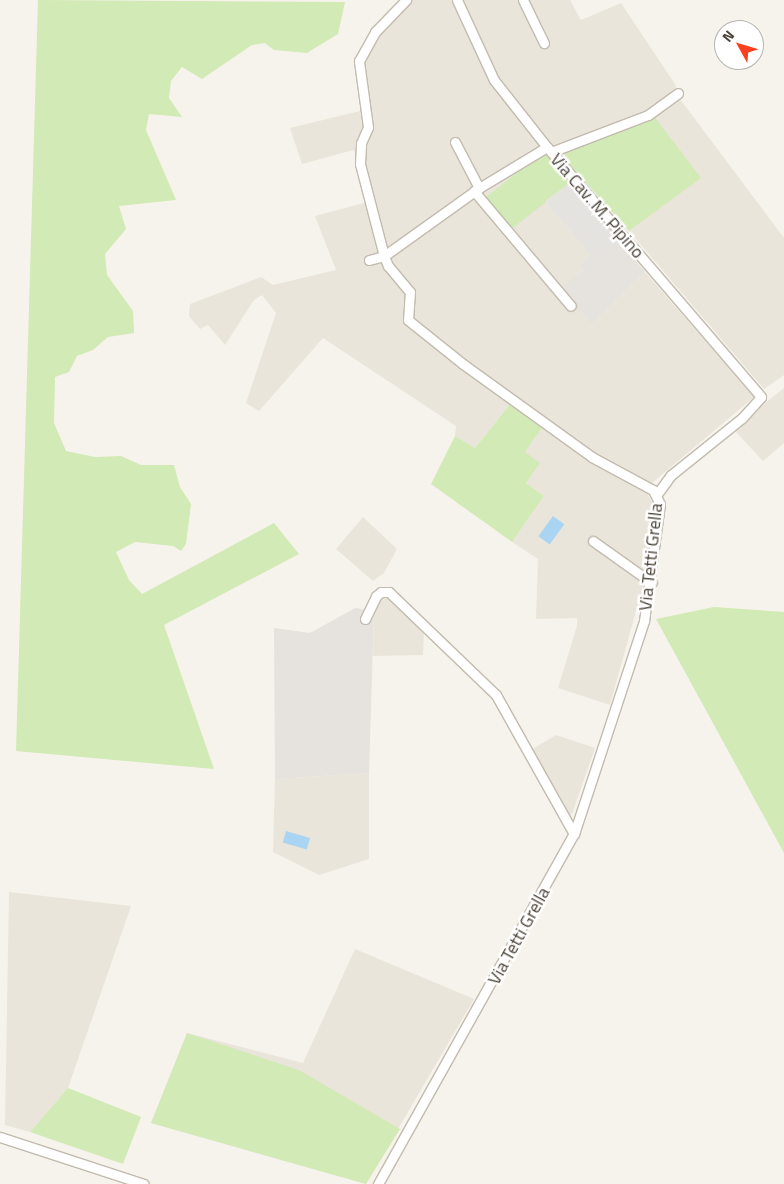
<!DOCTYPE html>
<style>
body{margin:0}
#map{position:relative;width:784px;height:1184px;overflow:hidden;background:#f6f3ec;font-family:"Titillium Web",sans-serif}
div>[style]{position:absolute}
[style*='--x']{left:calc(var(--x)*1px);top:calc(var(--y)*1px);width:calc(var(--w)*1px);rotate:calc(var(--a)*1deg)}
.residential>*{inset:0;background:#eae5da}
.industrial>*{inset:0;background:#e6e2dd}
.green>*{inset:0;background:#d2eab5;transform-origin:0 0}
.parking>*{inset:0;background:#e5e3e0}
.water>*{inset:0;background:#a9d4f2;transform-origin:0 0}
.roads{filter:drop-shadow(1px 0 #c2bbae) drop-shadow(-1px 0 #c2bbae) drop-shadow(0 1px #c2bbae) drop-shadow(0 -1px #c2bbae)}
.minor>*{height:9px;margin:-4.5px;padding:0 4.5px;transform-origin:4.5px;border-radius:4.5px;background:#fff}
span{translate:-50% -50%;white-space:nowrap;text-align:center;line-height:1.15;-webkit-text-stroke:5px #fff;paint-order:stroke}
.street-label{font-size:18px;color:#4b4439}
.north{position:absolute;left:714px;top:20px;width:50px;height:50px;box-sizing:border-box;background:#fff;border:1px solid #b7b4b0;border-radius:50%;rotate:309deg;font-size:14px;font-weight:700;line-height:20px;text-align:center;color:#4b4439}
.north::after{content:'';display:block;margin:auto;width:18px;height:22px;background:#fc3f1d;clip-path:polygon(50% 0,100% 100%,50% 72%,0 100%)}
</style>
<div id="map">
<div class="residential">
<i style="clip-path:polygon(411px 0,570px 0,581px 20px,621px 3px,675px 84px,680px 99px,784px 238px,784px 375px,764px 389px,629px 231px,700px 178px,563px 151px,552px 158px,571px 182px,545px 201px,592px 256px,584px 269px,562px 288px,592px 325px,645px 272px,754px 397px,652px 483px,648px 495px,654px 505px,648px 568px,610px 705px,558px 688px,577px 626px,577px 618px,536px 619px,538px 559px,512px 542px,544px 496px,526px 483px,525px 452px,547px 421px,516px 396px,475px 448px,455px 436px,456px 426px,323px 338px,259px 411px,246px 403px,276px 313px,262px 295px,254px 300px,225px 345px,208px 325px,200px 329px,189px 316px,190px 304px,261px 277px,273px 285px,336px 270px,315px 216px,375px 200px,362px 158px,353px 150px,302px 164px,290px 128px,368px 109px,361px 62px,374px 38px)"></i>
<i style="clip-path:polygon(784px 388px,784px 443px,763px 461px,736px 432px,749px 416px)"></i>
<i style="clip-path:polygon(363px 517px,397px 549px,384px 573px,373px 581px,336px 549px)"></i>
<i style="clip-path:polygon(385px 594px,424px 631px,423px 655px,373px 656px,374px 611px)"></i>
<i style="clip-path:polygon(556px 735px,595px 748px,572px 814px,568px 815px,531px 750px)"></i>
<i style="clip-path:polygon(369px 773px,369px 859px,319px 875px,273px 852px,275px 779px)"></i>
<i style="clip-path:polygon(9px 892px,131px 906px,68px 1088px,30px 1132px,5px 1125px)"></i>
<i style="clip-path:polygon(355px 949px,474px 999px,366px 1184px,151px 1123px,187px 1033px,303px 1063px)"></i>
</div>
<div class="industrial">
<i style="clip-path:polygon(571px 182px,645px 272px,592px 325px,561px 288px,584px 269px,580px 265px,591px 255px,545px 201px)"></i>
<i style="clip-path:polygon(355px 608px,374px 611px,369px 773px,275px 779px,274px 628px,310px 633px)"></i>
</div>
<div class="green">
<i style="clip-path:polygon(38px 0,345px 2px,338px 34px,307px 53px,274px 50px,265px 43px,252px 45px,202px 79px,182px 67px,171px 81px,169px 98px,182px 117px,149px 114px,146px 130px,176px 200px,119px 206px,126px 229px,105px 254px,107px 275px,133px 311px,134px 333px,108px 337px,93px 350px,77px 356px,69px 372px,55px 377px,54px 423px,66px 451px,95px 457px,121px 456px,141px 465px,174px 465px,180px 487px,191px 504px,186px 544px,181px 551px,173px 546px,135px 542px,116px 552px,129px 580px,142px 594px,274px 523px,299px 554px,164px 625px,214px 769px,16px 751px)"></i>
<i style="clip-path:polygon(654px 116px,701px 178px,629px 231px,566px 160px,563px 151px)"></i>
<i style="left:546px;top:150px;width:41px;height:76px;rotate:52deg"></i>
<i style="clip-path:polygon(510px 404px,542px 428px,525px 452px,540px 463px,526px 483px,544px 496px,512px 542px,431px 484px,455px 436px,475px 448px)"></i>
<i style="clip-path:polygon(714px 607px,784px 612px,784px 853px,656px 619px)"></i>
<i style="clip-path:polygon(187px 1033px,299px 1070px,400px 1129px,366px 1184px,151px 1123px)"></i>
<i style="clip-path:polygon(68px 1088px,141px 1117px,123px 1164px,30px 1132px)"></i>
</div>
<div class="parking">
<i style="clip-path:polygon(571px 182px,619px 241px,584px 269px,580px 265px,591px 255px,545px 201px)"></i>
</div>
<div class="water">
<i style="left:553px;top:516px;width:14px;height:25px;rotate:36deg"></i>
<i style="left:286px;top:831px;width:25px;height:12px;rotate:16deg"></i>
</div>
<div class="roads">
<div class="minor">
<i style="--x:457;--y:0;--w:88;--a:65.2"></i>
<i style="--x:494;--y:80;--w:85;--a:51.7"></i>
<i style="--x:547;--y:147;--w:329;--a:49.4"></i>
<i style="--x:761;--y:397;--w:28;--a:132"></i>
<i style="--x:742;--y:418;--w:91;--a:141.2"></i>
<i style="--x:671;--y:475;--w:24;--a:126"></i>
<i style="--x:523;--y:0;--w:48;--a:64"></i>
<i style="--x:455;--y:142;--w:52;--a:62.4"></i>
<i style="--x:551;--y:152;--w:104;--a:-20.9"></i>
<i style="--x:648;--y:115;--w:37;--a:-36"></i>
<i style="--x:474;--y:191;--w:150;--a:49.9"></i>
<i style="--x:369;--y:260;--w:16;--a:-15"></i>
<i style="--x:384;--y:256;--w:117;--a:-35.6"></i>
<i style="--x:479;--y:188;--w:79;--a:-31.1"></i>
<i style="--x:593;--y:541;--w:72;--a:35.4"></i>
<i style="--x:365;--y:619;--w:25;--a:-64"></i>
<i style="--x:376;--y:596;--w:6;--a:-39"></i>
<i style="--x:381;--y:592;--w:8;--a:0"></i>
<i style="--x:389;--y:592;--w:149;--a:43.9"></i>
<i style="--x:496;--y:695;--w:159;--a:60.7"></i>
<i style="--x:0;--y:1137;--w:151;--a:18.1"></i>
<i style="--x:378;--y:1184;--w:401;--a:-60.8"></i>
<i style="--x:574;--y:834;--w:224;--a:-71.8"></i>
<i style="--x:644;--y:621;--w:118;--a:-82.2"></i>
<i style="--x:660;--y:504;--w:16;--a:-117"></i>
<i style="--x:653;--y:490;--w:69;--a:-151.6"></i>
<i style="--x:592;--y:457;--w:159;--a:-144.2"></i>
<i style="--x:463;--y:364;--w:70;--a:-141.3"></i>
<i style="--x:408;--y:320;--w:28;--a:-86"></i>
<i style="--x:410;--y:292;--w:34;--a:-130"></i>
<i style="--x:388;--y:266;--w:11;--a:-112"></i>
<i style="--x:384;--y:256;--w:95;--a:-104.6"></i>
<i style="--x:360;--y:164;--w:21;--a:-87"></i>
<i style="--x:361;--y:143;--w:17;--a:-66"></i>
<i style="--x:368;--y:127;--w:67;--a:-97.8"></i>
<i style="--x:359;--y:61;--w:33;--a:-61"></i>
<i style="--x:375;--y:32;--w:45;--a:-45.9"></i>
</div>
</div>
<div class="street-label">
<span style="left:597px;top:206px;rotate:49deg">Via Cav. M. Pipino</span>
<span style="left:651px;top:557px;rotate:-84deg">Via Tetti Grella</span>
<span style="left:519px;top:936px;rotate:-61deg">Via Tetti Grella</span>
</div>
<div class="north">N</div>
</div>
